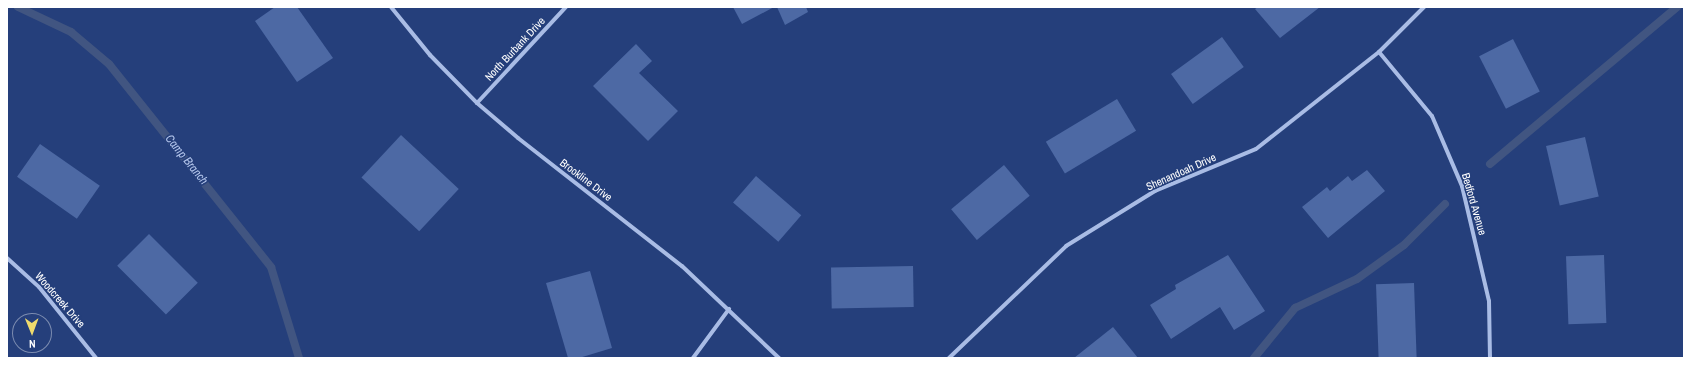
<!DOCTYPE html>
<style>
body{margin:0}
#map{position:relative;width:1691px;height:365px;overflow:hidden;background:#253f7b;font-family:"Archivo Narrow",sans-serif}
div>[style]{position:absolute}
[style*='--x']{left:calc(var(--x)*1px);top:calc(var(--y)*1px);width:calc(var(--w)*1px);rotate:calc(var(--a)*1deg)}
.stream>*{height:8px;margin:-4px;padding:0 4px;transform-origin:4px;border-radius:4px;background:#415581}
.building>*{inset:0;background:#4d69a4;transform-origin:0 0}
.street>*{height:4px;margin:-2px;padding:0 2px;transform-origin:2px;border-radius:2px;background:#a9bce5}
span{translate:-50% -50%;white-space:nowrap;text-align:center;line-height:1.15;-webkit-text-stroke:3px #253f7b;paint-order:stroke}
.street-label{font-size:11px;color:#fff}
.water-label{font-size:12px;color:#b4c6ec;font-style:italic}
.frame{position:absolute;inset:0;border:8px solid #fff;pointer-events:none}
.north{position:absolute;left:12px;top:313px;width:40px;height:40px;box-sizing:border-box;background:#253f7b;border:1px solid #7c8cb0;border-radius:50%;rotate:179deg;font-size:11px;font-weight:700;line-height:16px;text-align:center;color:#fff}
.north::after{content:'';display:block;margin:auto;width:14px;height:18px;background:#eeda6d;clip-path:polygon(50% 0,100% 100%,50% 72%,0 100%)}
</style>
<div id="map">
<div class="stream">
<i style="--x:18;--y:7;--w:59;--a:25.3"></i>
<i style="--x:71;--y:32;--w:50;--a:40.1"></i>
<i style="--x:109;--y:64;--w:260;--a:51.4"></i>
<i style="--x:271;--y:267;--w:95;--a:72.9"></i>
<i style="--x:1490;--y:164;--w:244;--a:-40"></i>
<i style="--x:1254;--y:358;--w:65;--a:-50.6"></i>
<i style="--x:1295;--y:308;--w:68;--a:-25.1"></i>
<i style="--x:1357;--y:279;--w:58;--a:-35.9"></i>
<i style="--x:1404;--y:245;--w:58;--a:-45"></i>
</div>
<div class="building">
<i style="clip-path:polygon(275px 7px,297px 7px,333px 58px,297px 82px,255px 21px)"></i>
<i style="clip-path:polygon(733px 7px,774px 7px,742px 24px)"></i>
<i style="clip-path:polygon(777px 7px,806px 7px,808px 12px,785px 25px)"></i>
<i style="clip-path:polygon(1258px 7px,1320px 7px,1280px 38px,1255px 9px)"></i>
<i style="left:1222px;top:37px;width:37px;height:63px;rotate:54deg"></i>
<i style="left:1513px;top:39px;width:59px;height:38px;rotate:63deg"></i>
<i style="clip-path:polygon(636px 44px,652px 61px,639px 73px,678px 111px,648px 141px,593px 86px)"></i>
<i style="left:1117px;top:99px;width:37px;height:83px;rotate:59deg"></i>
<i style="left:401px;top:135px;width:79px;height:58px;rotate:43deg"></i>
<i style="left:1585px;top:137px;width:61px;height:40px;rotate:77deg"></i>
<i style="left:40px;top:144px;width:73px;height:40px;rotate:35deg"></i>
<i style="left:1004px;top:165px;width:40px;height:69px;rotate:50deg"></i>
<i style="clip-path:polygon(1367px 170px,1385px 191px,1328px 238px,1302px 207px,1327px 187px,1330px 191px,1348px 176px,1352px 181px)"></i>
<i style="left:756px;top:176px;width:60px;height:35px;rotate:41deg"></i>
<i style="left:149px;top:234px;width:69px;height:45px;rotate:45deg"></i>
<i style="clip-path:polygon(1228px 255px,1265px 311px,1234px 330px,1220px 307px,1171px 339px,1150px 305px,1176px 289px,1175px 285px)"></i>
<i style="left:1604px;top:255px;width:68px;height:38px;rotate:88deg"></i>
<i style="left:913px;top:266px;width:41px;height:82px;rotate:89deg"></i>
<i style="clip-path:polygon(590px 271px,612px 348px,579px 358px,568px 358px,546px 283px)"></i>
<i style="left:1414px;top:283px;width:75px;height:38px;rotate:88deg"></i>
<i style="clip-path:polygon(1113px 327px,1138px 358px,1074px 358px)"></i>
</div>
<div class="street">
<i style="--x:391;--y:7;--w:62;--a:50.9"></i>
<i style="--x:430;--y:55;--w:67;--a:45.6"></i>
<i style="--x:477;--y:103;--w:54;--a:40.5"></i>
<i style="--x:518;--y:138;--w:208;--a:38"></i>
<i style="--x:682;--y:266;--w:134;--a:43.5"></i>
<i style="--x:1379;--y:52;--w:83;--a:50.4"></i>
<i style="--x:1432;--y:116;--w:76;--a:66.8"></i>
<i style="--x:1462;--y:186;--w:118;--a:76.8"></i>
<i style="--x:1489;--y:301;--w:57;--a:89"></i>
<i style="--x:477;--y:103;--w:131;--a:-47.2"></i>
<i style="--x:7;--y:258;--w:43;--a:42.2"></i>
<i style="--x:39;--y:287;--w:91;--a:51.2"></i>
<i style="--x:693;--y:358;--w:61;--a:-53.7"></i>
<i style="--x:949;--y:358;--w:162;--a:-43.7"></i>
<i style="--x:1066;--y:246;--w:105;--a:-31.7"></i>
<i style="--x:1155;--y:191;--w:109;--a:-22.6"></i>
<i style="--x:1256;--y:149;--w:157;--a:-38.3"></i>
<i style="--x:1379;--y:52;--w:64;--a:-45"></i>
</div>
<div class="street-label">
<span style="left:515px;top:49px;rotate:-47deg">North Burbank Drive</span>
<span style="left:1181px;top:172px;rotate:-24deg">Shenandoah Drive</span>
<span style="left:586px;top:180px;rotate:37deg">Brookline Drive</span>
<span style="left:1474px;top:204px;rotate:74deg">Bedford Avenue</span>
<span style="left:60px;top:300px;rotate:49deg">Woodcreek Drive</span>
</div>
<div class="water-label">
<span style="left:186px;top:160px;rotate:51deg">Camp Branch</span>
</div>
<div class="frame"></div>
<div class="north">N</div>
</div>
